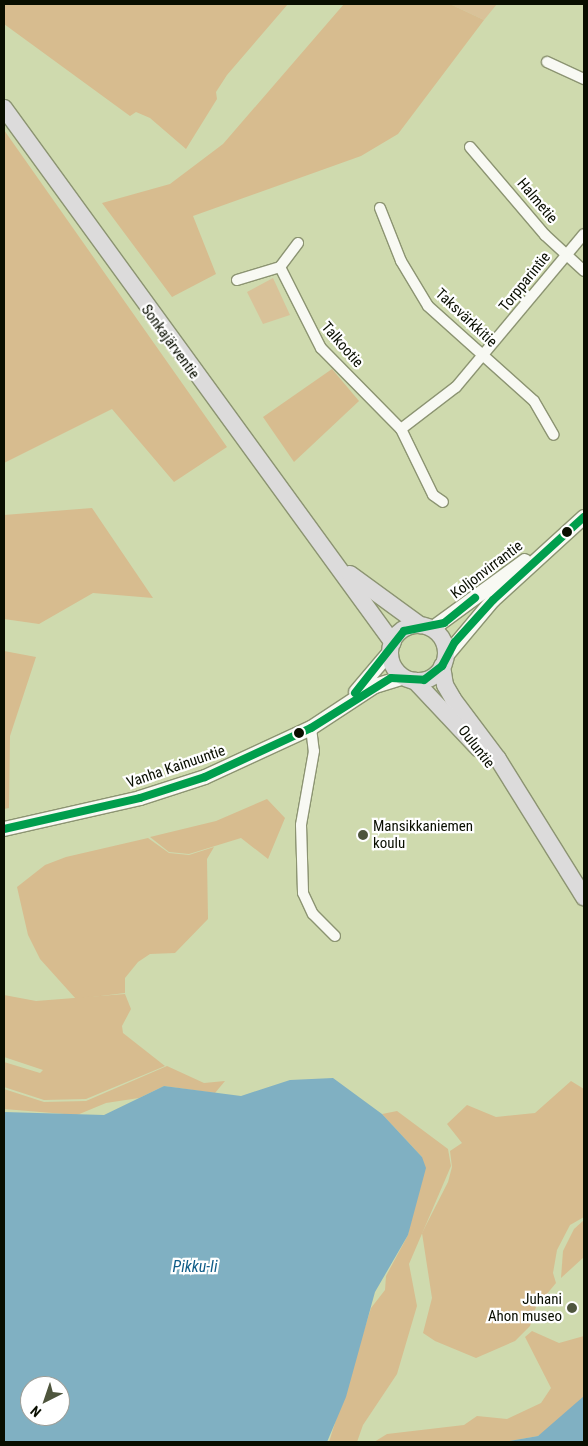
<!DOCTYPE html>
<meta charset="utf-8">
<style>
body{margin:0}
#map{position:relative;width:588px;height:1446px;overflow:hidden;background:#cfdaae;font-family:"Roboto Condensed",sans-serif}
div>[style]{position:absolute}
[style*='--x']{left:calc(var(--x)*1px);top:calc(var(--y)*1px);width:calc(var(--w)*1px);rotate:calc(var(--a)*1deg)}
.green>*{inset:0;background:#d9c299}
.forest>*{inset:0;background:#d7bc8f}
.water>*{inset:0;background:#80b0c2}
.roads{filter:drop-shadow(1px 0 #8c9472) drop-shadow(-1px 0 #8c9472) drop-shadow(0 1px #8c9472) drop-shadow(0 -1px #8c9472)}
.minor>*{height:10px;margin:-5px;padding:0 5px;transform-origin:5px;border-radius:5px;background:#f8f9f3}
.secondary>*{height:14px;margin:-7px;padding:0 7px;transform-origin:7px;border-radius:7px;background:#f8f9f3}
.trunk>*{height:16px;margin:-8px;padding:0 8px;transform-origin:8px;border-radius:8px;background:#dcdbdb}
.trunk>.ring{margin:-8px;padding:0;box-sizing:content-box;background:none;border:16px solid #dcdbdb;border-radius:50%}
.bus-1>*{height:8px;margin:-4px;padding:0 4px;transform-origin:4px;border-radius:4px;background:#009e4d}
.dots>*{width:14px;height:14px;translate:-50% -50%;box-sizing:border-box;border:2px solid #fff;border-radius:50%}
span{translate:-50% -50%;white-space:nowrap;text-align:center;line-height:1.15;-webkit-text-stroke:4.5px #fff;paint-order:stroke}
.street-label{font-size:15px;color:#090e00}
.poi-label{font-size:15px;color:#090e00}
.left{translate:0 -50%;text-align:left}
.right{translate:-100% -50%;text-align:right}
.water-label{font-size:16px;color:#105d88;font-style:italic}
.frame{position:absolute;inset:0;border:5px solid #090e00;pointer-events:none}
.north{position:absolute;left:20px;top:1376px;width:50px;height:50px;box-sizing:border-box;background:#fff;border:1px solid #9d9f99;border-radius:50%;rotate:221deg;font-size:14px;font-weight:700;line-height:20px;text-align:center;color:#090e00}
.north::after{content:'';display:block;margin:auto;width:18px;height:22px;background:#4e553d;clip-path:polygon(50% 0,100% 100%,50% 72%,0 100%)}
</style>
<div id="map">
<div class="green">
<i style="clip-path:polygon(450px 4px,497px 4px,484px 20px)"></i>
<i style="clip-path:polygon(273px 278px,290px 315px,263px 324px,247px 292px)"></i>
</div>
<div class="forest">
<i style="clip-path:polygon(4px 4px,288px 4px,227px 75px,216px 92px,217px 99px,186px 149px,150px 118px,136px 112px,130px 116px,4px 24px)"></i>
<i style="clip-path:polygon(344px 4px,450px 4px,484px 20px,398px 134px,361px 156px,193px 216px,216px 274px,172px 297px,102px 203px,170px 184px,223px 144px)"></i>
<i style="clip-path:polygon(4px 130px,227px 447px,174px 482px,112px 409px,4px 463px)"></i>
<i style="clip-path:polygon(332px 369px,359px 401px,294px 462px,263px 417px)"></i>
<i style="clip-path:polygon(92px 508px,153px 598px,93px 593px,39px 624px,4px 619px,4px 515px)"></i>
<i style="clip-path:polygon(4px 651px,36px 657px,10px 736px,9px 808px,4px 809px)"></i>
<i style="clip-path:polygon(267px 799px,285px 818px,268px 859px,241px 838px,189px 854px,169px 852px,150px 837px,216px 821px)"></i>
<i style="clip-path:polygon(148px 838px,169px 853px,189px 855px,214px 847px,207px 859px,208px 919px,175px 953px,150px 954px,138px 962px,125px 978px,125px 993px,76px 999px,40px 959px,28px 935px,17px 887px,45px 865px,66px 857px)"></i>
<i style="clip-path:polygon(125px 994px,131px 1009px,122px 1026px,123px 1033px,165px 1066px,86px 1099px,44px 1100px,4px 1087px,4px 1062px,40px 1073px,43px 1070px,4px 1057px,4px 995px,36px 1001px)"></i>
<i style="clip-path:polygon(167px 1066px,204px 1083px,225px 1081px,215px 1093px,164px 1086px,139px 1098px,106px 1103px,77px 1115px,4px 1109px,4px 1089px,44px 1102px,86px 1101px)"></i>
<i style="clip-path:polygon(571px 1081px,584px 1089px,584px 1217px,570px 1225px,557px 1250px,553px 1273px,556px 1283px,536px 1307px,530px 1326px,515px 1341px,476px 1358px,435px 1341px,423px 1333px,432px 1298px,422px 1233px,448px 1182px,452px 1167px,450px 1151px,462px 1143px,447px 1124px,467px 1105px,496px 1117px,535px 1113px)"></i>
<i style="clip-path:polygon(397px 1111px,448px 1149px,451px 1166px,409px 1264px,417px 1306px,397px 1374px,363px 1425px,357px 1442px,329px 1442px,371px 1308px,385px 1290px,386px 1276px,408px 1235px,422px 1157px,382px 1114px)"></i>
<i style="clip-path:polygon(584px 1220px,584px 1257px,561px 1278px,563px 1251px,574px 1229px)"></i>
<i style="clip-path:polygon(532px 1331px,559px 1343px,584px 1336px,584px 1396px,562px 1420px,538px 1436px,504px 1442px,374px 1442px,387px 1434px,464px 1425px,477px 1416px,507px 1419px,541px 1403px,551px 1388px,525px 1337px)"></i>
</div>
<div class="water">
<i style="clip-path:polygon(evenodd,333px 1078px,382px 1114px,422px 1157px,426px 1168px,408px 1235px,375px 1292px,346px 1397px,327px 1442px,4px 1442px,4px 1112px,104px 1115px,164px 1086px,241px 1096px,290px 1080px,333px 1078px,30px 1386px,60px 1386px,60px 1416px,30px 1416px,30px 1386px)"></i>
<i style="clip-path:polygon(584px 1396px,584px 1442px,504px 1442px,538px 1436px)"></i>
</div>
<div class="roads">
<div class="minor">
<i style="--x:547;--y:62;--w:41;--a:24.7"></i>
<i style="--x:470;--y:147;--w:116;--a:49.6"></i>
<i style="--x:545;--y:235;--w:53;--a:42.7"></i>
<i style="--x:380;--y:208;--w:57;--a:68.4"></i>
<i style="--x:401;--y:261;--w:52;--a:59"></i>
<i style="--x:428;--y:306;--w:142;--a:41.9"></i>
<i style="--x:534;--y:401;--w:39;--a:60"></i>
<i style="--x:280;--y:267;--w:91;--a:63.2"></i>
<i style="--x:321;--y:348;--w:114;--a:45.4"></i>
<i style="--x:401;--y:429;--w:73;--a:64.1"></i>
<i style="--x:433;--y:495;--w:12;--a:35"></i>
<i style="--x:237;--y:280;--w:45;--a:-16.8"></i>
<i style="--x:280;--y:267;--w:30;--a:-53"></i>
<i style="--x:401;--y:429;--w:69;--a:-37.4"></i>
<i style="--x:456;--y:387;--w:199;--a:-50.1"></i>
<i style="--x:311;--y:728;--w:23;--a:83"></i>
<i style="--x:314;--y:751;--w:75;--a:100"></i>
<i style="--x:301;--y:825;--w:68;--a:88.3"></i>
<i style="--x:303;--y:893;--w:23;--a:65"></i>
<i style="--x:313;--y:914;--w:31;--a:45"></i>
</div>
<div class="secondary">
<i style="--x:432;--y:629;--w:115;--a:-36.2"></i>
<i style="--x:446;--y:656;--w:73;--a:-50"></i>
<i style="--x:493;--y:600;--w:123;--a:-42.4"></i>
<i style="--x:356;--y:692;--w:51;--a:-49.8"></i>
<i style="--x:4;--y:829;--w:139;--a:-12.8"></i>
<i style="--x:140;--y:798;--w:68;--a:-17.9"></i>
<i style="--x:205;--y:777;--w:117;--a:-24.8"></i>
<i style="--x:311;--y:728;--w:77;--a:-33.3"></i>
<i style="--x:375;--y:686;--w:28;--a:-17"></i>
</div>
<div class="trunk">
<i style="--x:4;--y:108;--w:661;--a:53.98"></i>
<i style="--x:350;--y:574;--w:87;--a:36.1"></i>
<i class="ring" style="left:390px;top:625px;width:40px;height:40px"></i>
<i style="--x:442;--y:666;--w:19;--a:81"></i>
<i style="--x:445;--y:685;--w:16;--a:60"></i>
<i style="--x:453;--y:699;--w:75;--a:53.1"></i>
<i style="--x:498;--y:759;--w:163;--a:58.1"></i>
<i style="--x:415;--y:681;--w:92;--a:46.8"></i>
</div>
</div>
<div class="bus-1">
<i style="--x:355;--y:693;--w:79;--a:-51.7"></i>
<i style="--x:404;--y:631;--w:41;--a:-11.3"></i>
<i style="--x:444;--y:623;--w:40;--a:-39"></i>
<i style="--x:4;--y:829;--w:139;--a:-12.8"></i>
<i style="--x:140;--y:798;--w:68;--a:-17.9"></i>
<i style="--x:205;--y:777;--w:117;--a:-24.8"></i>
<i style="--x:311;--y:728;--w:94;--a:-32"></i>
<i style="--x:391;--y:678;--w:33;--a:3"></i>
<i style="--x:424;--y:680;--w:23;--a:-38"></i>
<i style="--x:442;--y:666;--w:27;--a:-62"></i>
<i style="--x:455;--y:642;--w:57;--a:-47.9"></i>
<i style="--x:493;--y:600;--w:123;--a:-42.4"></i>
</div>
<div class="dots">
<i style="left:567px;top:532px;background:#090e00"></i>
<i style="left:299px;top:733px;background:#090e00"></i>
<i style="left:363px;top:835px;background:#4e553d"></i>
<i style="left:572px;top:1308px;background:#4e553d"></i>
</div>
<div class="street-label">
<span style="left:537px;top:201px;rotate:50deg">Halmetie</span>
<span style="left:525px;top:282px;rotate:-51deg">Torpparintie</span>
<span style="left:466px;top:318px;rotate:43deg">Taksvärkkitie</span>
<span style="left:170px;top:342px;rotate:54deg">Sonkajärventie</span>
<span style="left:342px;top:345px;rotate:49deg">Talkootie</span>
<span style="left:487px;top:570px;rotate:-37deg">Koljonvirrantie</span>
<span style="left:476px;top:747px;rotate:52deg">Ouluntie</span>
<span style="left:176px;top:767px;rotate:-19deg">Vanha Kainuuntie</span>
</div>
<div class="poi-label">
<span class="left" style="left:373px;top:835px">Mansikkaniemen<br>koulu</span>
<span class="right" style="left:562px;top:1308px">Juhani<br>Ahon museo</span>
</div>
<div class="water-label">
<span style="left:195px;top:1267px">Pikku-Ii</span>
</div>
<div class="frame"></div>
<div class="north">N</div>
</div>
